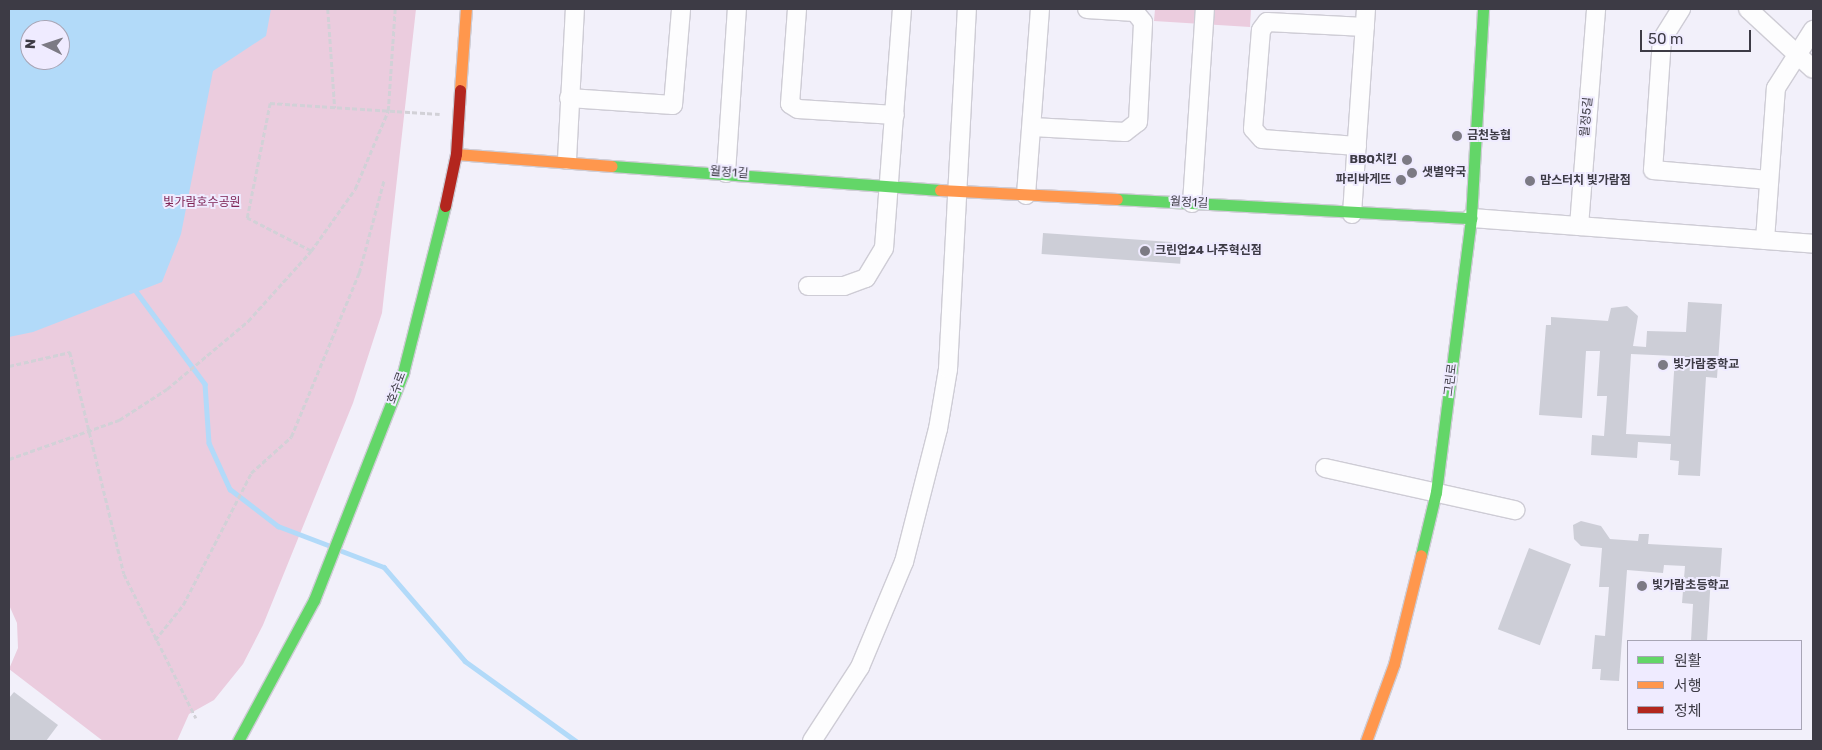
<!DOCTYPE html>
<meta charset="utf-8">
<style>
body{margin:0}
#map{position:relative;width:1822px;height:750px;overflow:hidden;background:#f2f0fa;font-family:Rubik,"Noto Sans KR",sans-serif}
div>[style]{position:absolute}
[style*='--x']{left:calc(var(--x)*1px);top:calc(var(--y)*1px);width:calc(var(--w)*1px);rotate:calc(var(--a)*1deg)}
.green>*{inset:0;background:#ebccde}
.water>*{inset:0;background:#b2daf9}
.stream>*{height:4.5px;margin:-2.25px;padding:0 2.25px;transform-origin:2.25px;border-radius:2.25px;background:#b2daf9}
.building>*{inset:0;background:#cdced7;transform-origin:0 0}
.path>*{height:2.5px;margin-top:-1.25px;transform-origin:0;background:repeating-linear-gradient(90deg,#d2d1d7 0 5px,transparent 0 7.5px)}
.roads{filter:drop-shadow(1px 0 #ceccd5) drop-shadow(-1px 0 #ceccd5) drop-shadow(0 1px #ceccd5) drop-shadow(0 -1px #ceccd5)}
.street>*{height:18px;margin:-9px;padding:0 9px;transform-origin:9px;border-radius:9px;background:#fdfdfe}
.fast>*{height:11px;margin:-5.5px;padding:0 5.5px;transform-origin:5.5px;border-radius:5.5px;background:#63d668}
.slow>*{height:11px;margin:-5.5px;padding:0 5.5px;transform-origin:5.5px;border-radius:5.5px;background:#ff974d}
.jam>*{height:11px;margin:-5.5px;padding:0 5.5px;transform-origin:5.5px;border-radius:5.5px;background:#b3261e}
.dots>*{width:14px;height:14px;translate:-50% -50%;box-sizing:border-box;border:2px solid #efebff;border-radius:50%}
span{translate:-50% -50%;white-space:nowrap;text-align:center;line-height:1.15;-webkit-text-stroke:4px #efebff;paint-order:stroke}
.street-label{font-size:12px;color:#3d3b45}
.poi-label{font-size:12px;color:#3d3b45;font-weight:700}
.left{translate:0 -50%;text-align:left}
.right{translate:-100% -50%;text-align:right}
.park-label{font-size:12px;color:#7e2455}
.frame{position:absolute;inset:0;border:10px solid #3d3b45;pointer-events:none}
.legend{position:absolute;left:1627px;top:640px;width:175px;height:90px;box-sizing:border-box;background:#efebff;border:1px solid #a8a5b5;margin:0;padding:6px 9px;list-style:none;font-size:15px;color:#3d3b45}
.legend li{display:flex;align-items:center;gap:10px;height:25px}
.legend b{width:25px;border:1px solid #a8a5b5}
.north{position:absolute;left:20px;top:20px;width:50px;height:50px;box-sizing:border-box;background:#efebff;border:1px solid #a8a5b5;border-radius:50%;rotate:274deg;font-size:14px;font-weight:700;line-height:20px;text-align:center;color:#3d3b45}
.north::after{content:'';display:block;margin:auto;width:18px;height:22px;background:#7c7a84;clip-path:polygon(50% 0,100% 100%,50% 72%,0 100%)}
.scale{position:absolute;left:1640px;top:30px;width:111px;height:22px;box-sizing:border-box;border:2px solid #3d3b45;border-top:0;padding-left:6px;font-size:15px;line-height:18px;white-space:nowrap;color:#3d3b45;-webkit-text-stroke:4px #efebff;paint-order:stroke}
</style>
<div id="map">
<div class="green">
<i style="clip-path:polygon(evenodd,9px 9px,416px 9px,382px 313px,353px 403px,263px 625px,243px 664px,214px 700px,189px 714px,177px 741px,103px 741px,9px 669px,18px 648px,17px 623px,9px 605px,9px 9px,30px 30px,60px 30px,60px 60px,30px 60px,30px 30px)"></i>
<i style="clip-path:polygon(1155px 9px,1251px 9px,1250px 27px,1154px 21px)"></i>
</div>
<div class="water">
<i style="clip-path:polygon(evenodd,9px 9px,271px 9px,266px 36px,213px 71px,181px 234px,162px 282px,33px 332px,9px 337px,9px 9px,30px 30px,60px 30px,60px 60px,30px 60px,30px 30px)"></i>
</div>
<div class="stream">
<i style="--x:136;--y:291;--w:116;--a:53.4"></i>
<i style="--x:205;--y:384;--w:59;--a:86.1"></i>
<i style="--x:209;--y:443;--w:51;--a:65.5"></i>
<i style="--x:230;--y:489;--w:61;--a:37.6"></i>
<i style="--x:278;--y:526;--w:53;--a:20.8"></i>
<i style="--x:342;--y:551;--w:45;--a:20.9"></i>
<i style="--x:384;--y:567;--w:124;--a:49.2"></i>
<i style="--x:465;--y:661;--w:137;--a:35.8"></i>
</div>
<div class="building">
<i style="left:1043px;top:233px;width:139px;height:21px;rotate:4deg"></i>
<i style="clip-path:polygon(evenodd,1688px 302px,1722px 304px,1717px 378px,1706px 377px,1700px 476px,1678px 475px,1679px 461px,1670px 460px,1671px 444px,1638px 442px,1637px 458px,1591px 455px,1592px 435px,1604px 436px,1607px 396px,1597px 396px,1600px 351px,1586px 351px,1582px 418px,1539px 415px,1546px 325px,1551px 325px,1551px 317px,1608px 321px,1611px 308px,1627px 306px,1638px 316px,1633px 346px,1646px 347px,1647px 331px,1686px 332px,1688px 302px,1631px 354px,1675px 356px,1670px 436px,1626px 434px,1631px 354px)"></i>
<i style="clip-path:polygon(1581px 521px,1601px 526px,1610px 539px,1638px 541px,1639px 534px,1649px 534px,1648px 544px,1722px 548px,1720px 577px,1711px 576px,1707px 641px,1691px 641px,1693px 604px,1682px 603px,1685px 566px,1664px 565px,1663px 573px,1627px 570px,1619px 681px,1600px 680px,1601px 669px,1592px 669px,1595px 635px,1605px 636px,1609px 587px,1599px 587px,1602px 548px,1581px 546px,1574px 539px,1573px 525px)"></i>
<i style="left:1529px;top:548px;width:45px;height:87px;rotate:21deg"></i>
<i style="clip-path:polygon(14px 692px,58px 725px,46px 741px,9px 741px,9px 698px)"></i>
</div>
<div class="path">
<i style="--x:328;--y:9;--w:99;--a:86"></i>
<i style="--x:311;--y:251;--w:72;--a:-152.7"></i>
<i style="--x:247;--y:218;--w:117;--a:-78.7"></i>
<i style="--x:270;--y:103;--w:170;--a:3.7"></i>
<i style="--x:9;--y:366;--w:63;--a:-12.9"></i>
<i style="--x:70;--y:352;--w:228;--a:76.3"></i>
<i style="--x:124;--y:574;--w:161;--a:63.4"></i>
<i style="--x:9;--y:459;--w:117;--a:-19.5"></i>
<i style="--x:119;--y:420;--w:57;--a:-32.9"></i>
<i style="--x:167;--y:389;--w:106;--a:-40"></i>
<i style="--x:248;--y:321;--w:94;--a:-48"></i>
<i style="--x:311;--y:251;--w:76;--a:-54.6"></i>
<i style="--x:355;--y:189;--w:85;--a:-67.1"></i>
<i style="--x:388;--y:111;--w:102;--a:-86.1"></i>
<i style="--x:155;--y:640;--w:45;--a:-51.3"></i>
<i style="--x:183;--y:605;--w:148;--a:-62.7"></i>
<i style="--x:251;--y:473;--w:54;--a:-42"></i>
<i style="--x:291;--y:437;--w:178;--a:-67.5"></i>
<i style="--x:359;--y:273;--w:96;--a:-75"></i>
</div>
<div class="roads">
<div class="street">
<i style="--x:797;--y:9;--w:95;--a:94.2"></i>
<i style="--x:790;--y:104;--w:9;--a:32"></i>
<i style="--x:798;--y:109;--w:97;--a:3.5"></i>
<i style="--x:1681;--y:9;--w:36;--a:122"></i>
<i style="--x:1662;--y:39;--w:131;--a:93.9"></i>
<i style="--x:1653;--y:170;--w:116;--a:4.9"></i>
<i style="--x:1748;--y:9;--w:88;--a:42.7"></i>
<i style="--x:569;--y:98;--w:104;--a:3.9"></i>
<i style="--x:673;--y:105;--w:96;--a:-85.2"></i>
<i style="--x:1032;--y:127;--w:93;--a:3.1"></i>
<i style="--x:1125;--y:132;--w:16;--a:-38"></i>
<i style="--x:1138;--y:122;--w:100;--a:-87.1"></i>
<i style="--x:1143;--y:22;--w:13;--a:-129"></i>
<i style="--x:1135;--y:12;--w:48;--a:-176.4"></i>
<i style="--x:1357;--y:146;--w:95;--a:-175.8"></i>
<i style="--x:1262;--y:139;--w:13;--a:-132"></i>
<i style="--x:1253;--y:129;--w:99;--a:-85.4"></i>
<i style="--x:1261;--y:30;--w:10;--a:-53"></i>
<i style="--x:1267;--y:22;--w:98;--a:2.9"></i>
<i style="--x:567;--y:160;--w:151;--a:-87"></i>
<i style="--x:726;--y:173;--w:164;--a:-86.2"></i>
<i style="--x:1026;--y:195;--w:187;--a:-85.7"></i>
<i style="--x:1192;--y:203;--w:194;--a:-86.2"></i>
<i style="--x:1352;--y:214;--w:205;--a:-86.1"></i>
<i style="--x:1471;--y:218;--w:343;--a:4.3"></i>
<i style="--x:1579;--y:226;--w:218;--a:-85.5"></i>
<i style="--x:1765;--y:240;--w:152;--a:-85.9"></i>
<i style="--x:1776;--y:88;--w:69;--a:-57.5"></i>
<i style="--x:808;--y:286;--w:36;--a:0"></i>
<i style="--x:844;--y:286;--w:23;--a:-20"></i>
<i style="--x:866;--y:278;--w:35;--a:-59"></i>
<i style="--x:884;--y:248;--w:240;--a:-85.7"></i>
<i style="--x:1325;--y:468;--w:195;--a:12.5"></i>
<i style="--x:812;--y:741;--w:88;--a:-57"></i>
<i style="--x:860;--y:667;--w:114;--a:-67.3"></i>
<i style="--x:904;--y:562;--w:137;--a:-75.7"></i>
<i style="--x:938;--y:429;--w:61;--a:-80.5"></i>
<i style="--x:948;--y:369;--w:361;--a:-87"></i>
</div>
<div class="fast">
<i style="--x:612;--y:166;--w:329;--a:4.2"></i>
<i style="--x:1117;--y:199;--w:355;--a:3.1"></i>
<i style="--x:1421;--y:555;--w:65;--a:-76.6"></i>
<i style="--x:1436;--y:492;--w:276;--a:-82.7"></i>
<i style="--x:1471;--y:218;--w:209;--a:-86.7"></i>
<i style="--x:238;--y:741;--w:160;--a:-61.7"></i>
<i style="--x:314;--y:600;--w:244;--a:-68.6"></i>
<i style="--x:403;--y:373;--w:172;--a:-75.9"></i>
</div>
<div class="slow">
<i style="--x:460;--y:90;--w:81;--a:-85.8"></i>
<i style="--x:456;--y:154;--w:156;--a:4.4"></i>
<i style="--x:940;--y:190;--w:177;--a:2.9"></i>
<i style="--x:1366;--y:741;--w:82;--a:-70"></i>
<i style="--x:1394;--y:664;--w:112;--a:-76.1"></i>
</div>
<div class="jam">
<i style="--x:445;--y:206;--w:53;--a:-78.1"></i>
<i style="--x:456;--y:154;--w:64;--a:-86.4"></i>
</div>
</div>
<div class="dots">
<i style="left:1457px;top:136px;background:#7c7a84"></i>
<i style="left:1407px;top:160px;background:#7c7a84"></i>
<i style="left:1412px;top:173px;background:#7c7a84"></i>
<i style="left:1401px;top:180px;background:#7c7a84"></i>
<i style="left:1530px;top:181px;background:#7c7a84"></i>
<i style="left:1145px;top:251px;background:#7c7a84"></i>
<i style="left:1663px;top:365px;background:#7c7a84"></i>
<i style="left:1642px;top:586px;background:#7c7a84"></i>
</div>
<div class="street-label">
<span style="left:1587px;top:117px;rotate:-85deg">월정5길</span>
<span style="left:729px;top:173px;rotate:4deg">월정1길</span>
<span style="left:1189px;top:203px;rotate:3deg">월정1길</span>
<span style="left:1451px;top:380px;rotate:-83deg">그린로</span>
<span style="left:397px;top:388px;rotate:-70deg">호수로</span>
</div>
<div class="poi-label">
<span class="left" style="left:1467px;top:136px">금천농협</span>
<span class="right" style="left:1397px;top:160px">BBQ치킨</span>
<span class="left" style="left:1422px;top:173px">샛별약국</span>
<span class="right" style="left:1391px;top:180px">파리바게뜨</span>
<span class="left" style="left:1540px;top:181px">맘스터치 빛가람점</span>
<span class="left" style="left:1155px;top:251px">크린업24 나주혁신점</span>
<span class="left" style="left:1673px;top:365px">빛가람중학교</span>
<span class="left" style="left:1652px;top:586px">빛가람초등학교</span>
</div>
<div class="park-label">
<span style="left:202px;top:203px">빛가람호수공원</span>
</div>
<div class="frame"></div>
<ul class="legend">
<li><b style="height:6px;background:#63d668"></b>원활</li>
<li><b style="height:6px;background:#ff974d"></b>서행</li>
<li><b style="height:6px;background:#b3261e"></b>정체</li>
</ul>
<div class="north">N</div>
<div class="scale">50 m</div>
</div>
